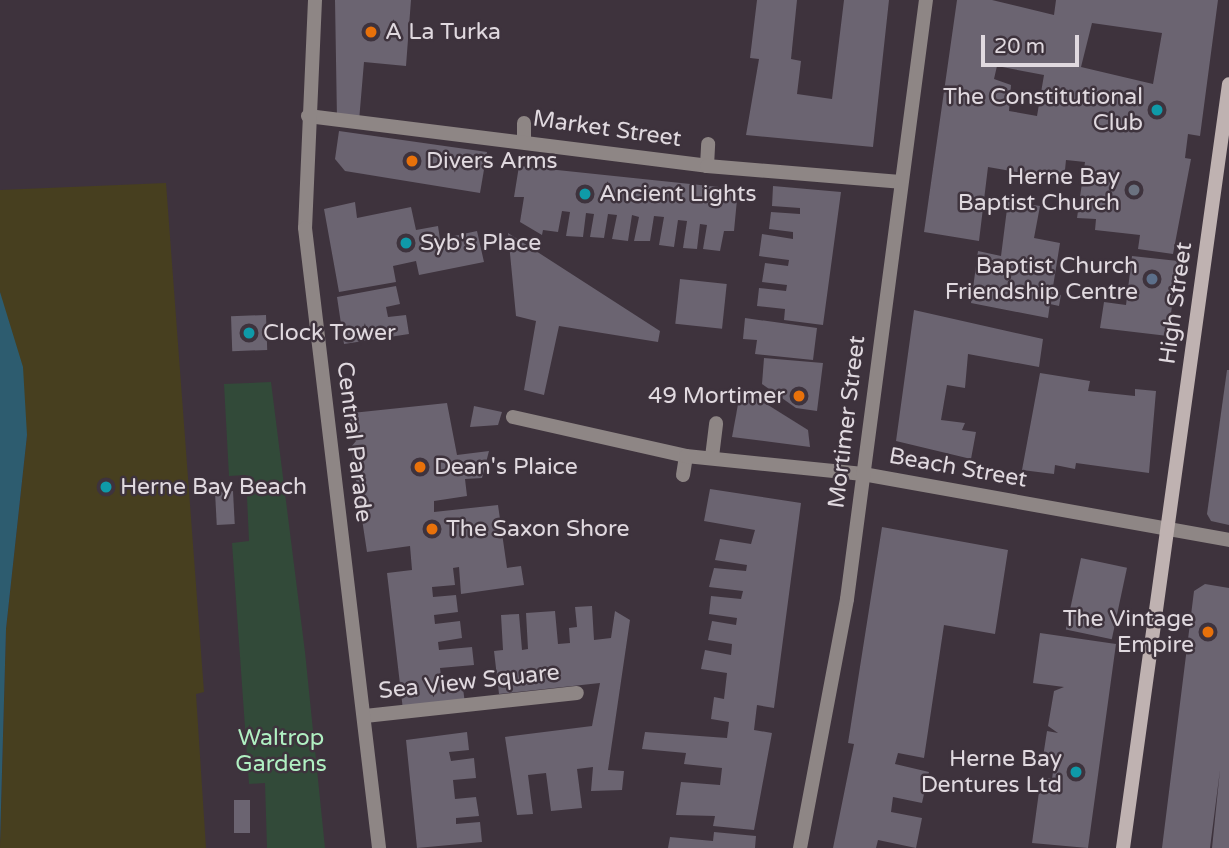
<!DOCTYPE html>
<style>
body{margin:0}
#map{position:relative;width:1229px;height:848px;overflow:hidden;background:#3e333d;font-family:"Varela Round",sans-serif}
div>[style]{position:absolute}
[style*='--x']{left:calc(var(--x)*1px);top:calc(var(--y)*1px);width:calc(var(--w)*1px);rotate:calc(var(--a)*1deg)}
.green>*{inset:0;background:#324a39}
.sand>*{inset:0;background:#473f1f}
.water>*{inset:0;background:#2d5c6f}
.building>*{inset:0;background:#6b6471;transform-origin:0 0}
.service>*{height:14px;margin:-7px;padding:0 7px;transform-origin:7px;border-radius:7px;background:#8e8685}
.minor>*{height:14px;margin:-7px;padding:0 7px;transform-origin:7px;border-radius:7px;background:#8e8685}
.tertiary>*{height:14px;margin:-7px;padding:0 7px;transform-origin:7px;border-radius:7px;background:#8e8685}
.secondary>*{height:14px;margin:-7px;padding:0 7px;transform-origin:7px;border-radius:7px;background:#bfb2b1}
.dots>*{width:19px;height:19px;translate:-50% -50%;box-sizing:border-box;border:4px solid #3e333d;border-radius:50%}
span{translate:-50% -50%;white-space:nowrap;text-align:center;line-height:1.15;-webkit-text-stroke:5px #3e333d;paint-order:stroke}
.poi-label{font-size:23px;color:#e0d9df}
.left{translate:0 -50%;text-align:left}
.right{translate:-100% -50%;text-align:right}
.street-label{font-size:23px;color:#e0d9df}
.park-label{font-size:23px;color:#b0f0c2}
.scale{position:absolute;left:981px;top:35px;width:98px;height:32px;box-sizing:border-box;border:4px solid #e0d9df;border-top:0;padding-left:9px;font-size:21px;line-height:24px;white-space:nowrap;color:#e0d9df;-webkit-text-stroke:5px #3e333d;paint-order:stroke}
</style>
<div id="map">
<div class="green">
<i style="clip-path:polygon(271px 382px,305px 652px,325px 848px,267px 848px,265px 783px,249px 784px,232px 543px,249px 541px,246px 475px,229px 476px,224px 384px)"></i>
</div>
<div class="sand">
<i style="clip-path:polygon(166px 183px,204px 692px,196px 694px,206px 848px,0 848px,6px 629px,27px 435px,0 292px,0 190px)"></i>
</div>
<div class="water">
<i style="clip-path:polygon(0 292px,23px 367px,27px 435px,6px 629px,0 843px)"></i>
</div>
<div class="building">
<i style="clip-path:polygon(335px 0,411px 0,406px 66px,364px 62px,359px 121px,337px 120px)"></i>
<i style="clip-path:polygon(757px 0,797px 0,791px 59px,801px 61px,797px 94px,832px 99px,844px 0,889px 0,873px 147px,746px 135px,759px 59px,750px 58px)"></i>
<i style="clip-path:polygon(evenodd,957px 0,992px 0,1054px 15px,1056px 0,1218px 0,1200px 136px,1188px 134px,1185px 158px,1191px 159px,1173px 254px,1138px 249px,1140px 235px,1095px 230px,1096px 219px,1077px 218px,1085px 162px,1066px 160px,1064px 180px,988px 167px,979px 241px,924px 232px,957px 0,1092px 23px,1162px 33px,1153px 84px,1081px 67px,1092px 23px,957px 0,997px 66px,1044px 75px,1037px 116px,1009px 111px,1011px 85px,994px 79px,997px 66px)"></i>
<i style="clip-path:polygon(339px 131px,487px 152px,480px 193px,345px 171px,335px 159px)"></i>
<i style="clip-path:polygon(519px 166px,738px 189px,734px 231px,724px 231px,720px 251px,703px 249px,707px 225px,700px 224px,697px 249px,683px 248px,687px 221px,678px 220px,674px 247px,659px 245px,664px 217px,654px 216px,650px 241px,634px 241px,639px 217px,632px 215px,628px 241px,612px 239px,617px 215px,608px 214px,604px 238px,590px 237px,594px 214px,586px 213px,583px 237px,566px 236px,570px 212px,562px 211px,558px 232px,543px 230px,542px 235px,520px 222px,524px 197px,514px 197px)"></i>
<i style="clip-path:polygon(773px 186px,841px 192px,823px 325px,784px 320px,785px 309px,757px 306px,759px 288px,786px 291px,787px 285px,762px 282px,765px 263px,788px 266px,789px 260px,759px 256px,762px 234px,793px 239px,793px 232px,769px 229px,771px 212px,800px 214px,800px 208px,772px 206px)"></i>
<i style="clip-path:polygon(1008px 201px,1040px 206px,1034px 238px,1060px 243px,1052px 293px,1061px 295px,1059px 306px,1050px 304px,1048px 318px,971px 303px,978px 251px,1001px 256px)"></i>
<i style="clip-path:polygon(355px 202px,357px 218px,411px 207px,416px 230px,438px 226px,440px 239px,477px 231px,484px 262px,419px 275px,416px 261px,393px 266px,396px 282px,339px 292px,324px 209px)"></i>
<i style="clip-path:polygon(508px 233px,660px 331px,658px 342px,559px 326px,544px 395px,524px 390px,536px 321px,516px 316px)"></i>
<i style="clip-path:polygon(1132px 256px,1178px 261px,1168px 336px,1100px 328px,1104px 302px,1126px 305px)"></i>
<i style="left:680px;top:279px;width:47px;height:45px;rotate:6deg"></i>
<i style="clip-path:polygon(396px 286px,400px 304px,386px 307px,388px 317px,406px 315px,409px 334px,344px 344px,337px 297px)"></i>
<i style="clip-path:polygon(914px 310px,1043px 339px,1039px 367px,968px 354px,965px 388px,947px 385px,941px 420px,965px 423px,962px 430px,976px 432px,971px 459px,896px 441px)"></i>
<i style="left:266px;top:315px;width:35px;height:35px;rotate:88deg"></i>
<i style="clip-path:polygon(745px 318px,817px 328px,813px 360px,755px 354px,757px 340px,743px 339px)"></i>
<i style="clip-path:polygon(764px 358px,823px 363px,817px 411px,796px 408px,762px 384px)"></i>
<i style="clip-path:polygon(1227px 370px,1229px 370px,1229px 525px,1211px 521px,1207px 514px)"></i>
<i style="clip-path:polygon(1040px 373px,1090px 381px,1088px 391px,1135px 396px,1135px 389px,1156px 391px,1149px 473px,1076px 463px,1075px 469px,1055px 465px,1054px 474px,1022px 470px)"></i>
<i style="clip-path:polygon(741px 388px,808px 430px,810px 447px,732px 437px)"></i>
<i style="clip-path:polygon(447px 403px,457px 455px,489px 451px,482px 478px,465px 479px,467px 496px,434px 501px,434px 512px,498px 505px,507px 568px,521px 566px,524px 585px,461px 594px,459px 567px,453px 568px,455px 585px,432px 587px,433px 597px,456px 595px,458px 612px,434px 615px,435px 624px,460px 621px,462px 638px,438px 642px,439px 650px,472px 647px,474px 665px,440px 668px,443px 690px,463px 688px,465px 704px,403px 710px,387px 573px,412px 570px,410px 546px,367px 552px,351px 447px,356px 441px,347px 431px,352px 413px)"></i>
<i style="clip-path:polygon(474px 406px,502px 412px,498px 425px,470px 427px)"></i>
<i style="clip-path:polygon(710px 489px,801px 503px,774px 708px,757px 705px,754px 730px,772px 733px,754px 830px,713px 826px,715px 816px,676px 815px,681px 782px,720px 785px,722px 768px,684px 764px,686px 753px,642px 749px,645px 732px,727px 738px,729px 722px,711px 719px,714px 697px,724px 699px,727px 673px,701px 669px,705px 650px,731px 655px,732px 644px,708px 640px,712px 621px,736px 625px,737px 618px,709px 614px,711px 596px,741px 599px,743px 591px,709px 587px,714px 568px,746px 571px,747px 565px,715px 560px,720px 539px,751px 544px,755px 530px,704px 521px)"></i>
<i style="left:233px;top:491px;width:33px;height:18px;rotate:87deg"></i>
<i style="clip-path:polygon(882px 527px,1008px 550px,995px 634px,944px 625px,924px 758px,898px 753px,895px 764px,929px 772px,922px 803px,893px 797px,891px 812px,922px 818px,916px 848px,878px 840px,876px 848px,833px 848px,854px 744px,848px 743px)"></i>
<i style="left:1081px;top:558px;width:47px;height:73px;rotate:12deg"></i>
<i style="clip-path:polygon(1205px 584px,1229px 588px,1229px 848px,1212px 848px,1220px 770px,1210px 848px,1162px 848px,1194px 591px)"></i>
<i style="clip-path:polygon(592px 606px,594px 640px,611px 638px,615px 611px,630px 620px,608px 770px,624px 771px,622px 790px,591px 791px,593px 767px,577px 769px,582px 808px,551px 811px,546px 773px,528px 775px,533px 814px,517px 815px,505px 737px,592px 726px,600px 683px,499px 694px,494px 651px,503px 650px,501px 615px,519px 614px,522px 650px,528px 649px,526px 613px,555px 611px,558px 644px,570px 643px,569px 628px,577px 627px,575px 607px)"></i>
<i style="clip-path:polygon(1040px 633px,1116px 644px,1088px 848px,1032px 843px,1041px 777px,1052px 779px,1055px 758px,1043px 757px,1047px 731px,1058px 733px,1048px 726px,1054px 691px,1064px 687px,1033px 683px)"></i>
<i style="clip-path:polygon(467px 732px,469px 750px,449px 752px,451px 761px,474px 758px,476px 778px,453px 780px,455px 799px,476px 797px,479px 816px,456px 818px,456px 824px,480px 822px,482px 842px,417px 848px,406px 740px)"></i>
<i style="left:234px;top:800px;width:16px;height:33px"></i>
<i style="clip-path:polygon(714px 832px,756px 836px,755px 848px,668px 848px,670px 837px,713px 841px)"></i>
</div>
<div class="service">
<i style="--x:524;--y:140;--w:17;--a:-90"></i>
<i style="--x:707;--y:166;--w:22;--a:-87"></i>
<i style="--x:712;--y:457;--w:34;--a:-83"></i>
<i style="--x:683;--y:475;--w:19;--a:-81"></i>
</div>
<div class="minor">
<i style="--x:308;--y:116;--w:402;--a:7.1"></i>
<i style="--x:707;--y:166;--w:194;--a:4.7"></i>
<i style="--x:513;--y:417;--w:177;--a:12.7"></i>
<i style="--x:686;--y:456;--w:178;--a:5.8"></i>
<i style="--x:863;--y:474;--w:372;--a:10.2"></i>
<i style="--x:365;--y:716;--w:213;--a:-6.2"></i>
<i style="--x:800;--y:848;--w:253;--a:-79.3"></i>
<i style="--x:847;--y:599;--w:604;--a:-82.49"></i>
</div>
<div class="tertiary">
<i style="--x:315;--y:0;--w:228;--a:92.5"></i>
<i style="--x:305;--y:228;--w:624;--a:83.19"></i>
</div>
<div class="secondary">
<i style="--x:1123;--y:848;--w:771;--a:-82.1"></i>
</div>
<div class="dots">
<i style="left:371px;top:32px;background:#e8710a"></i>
<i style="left:1157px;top:110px;background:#0f9aa8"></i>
<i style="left:412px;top:161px;background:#e8710a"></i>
<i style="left:1134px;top:190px;background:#6b7280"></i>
<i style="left:585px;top:194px;background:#0f9aa8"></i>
<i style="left:406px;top:243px;background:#0f9aa8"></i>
<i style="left:1152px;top:279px;background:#5c6f8a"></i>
<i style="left:249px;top:333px;background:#0f9aa8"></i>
<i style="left:799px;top:396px;background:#e8710a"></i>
<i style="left:420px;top:467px;background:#e8710a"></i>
<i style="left:106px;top:487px;background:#0f9aa8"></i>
<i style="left:432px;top:529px;background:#e8710a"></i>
<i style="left:1208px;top:632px;background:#e8710a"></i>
<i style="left:1076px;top:772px;background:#0f9aa8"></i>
</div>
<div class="poi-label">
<span class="left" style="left:385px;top:32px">A La Turka</span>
<span class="right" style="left:1143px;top:110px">The Constitutional<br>Club</span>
<span class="left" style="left:426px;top:161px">Divers Arms</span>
<span class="right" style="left:1120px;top:190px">Herne Bay<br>Baptist Church</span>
<span class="left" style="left:599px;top:194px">Ancient Lights</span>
<span class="left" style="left:420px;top:243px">Syb's Place</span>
<span class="right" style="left:1138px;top:279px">Baptist Church<br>Friendship Centre</span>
<span class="left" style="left:263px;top:333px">Clock Tower</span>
<span class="right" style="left:785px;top:396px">49 Mortimer</span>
<span class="left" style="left:434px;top:467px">Dean's Plaice</span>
<span class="left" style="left:120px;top:487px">Herne Bay Beach</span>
<span class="left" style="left:446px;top:529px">The Saxon Shore</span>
<span class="right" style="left:1194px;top:632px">The Vintage<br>Empire</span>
<span class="right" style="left:1062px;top:772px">Herne Bay<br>Dentures Ltd</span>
</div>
<div class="street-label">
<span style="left:607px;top:129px;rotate:8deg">Market Street</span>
<span style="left:1176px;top:303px;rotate:-82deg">High Street</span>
<span style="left:847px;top:422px;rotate:-83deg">Mortimer Street</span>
<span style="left:354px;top:442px;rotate:83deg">Central Parade</span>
<span style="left:958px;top:468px;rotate:10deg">Beach Street</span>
<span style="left:469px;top:682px;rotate:-6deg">Sea View Square</span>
</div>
<div class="park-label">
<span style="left:281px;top:751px">Waltrop<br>Gardens</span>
</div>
<div class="scale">20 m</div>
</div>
